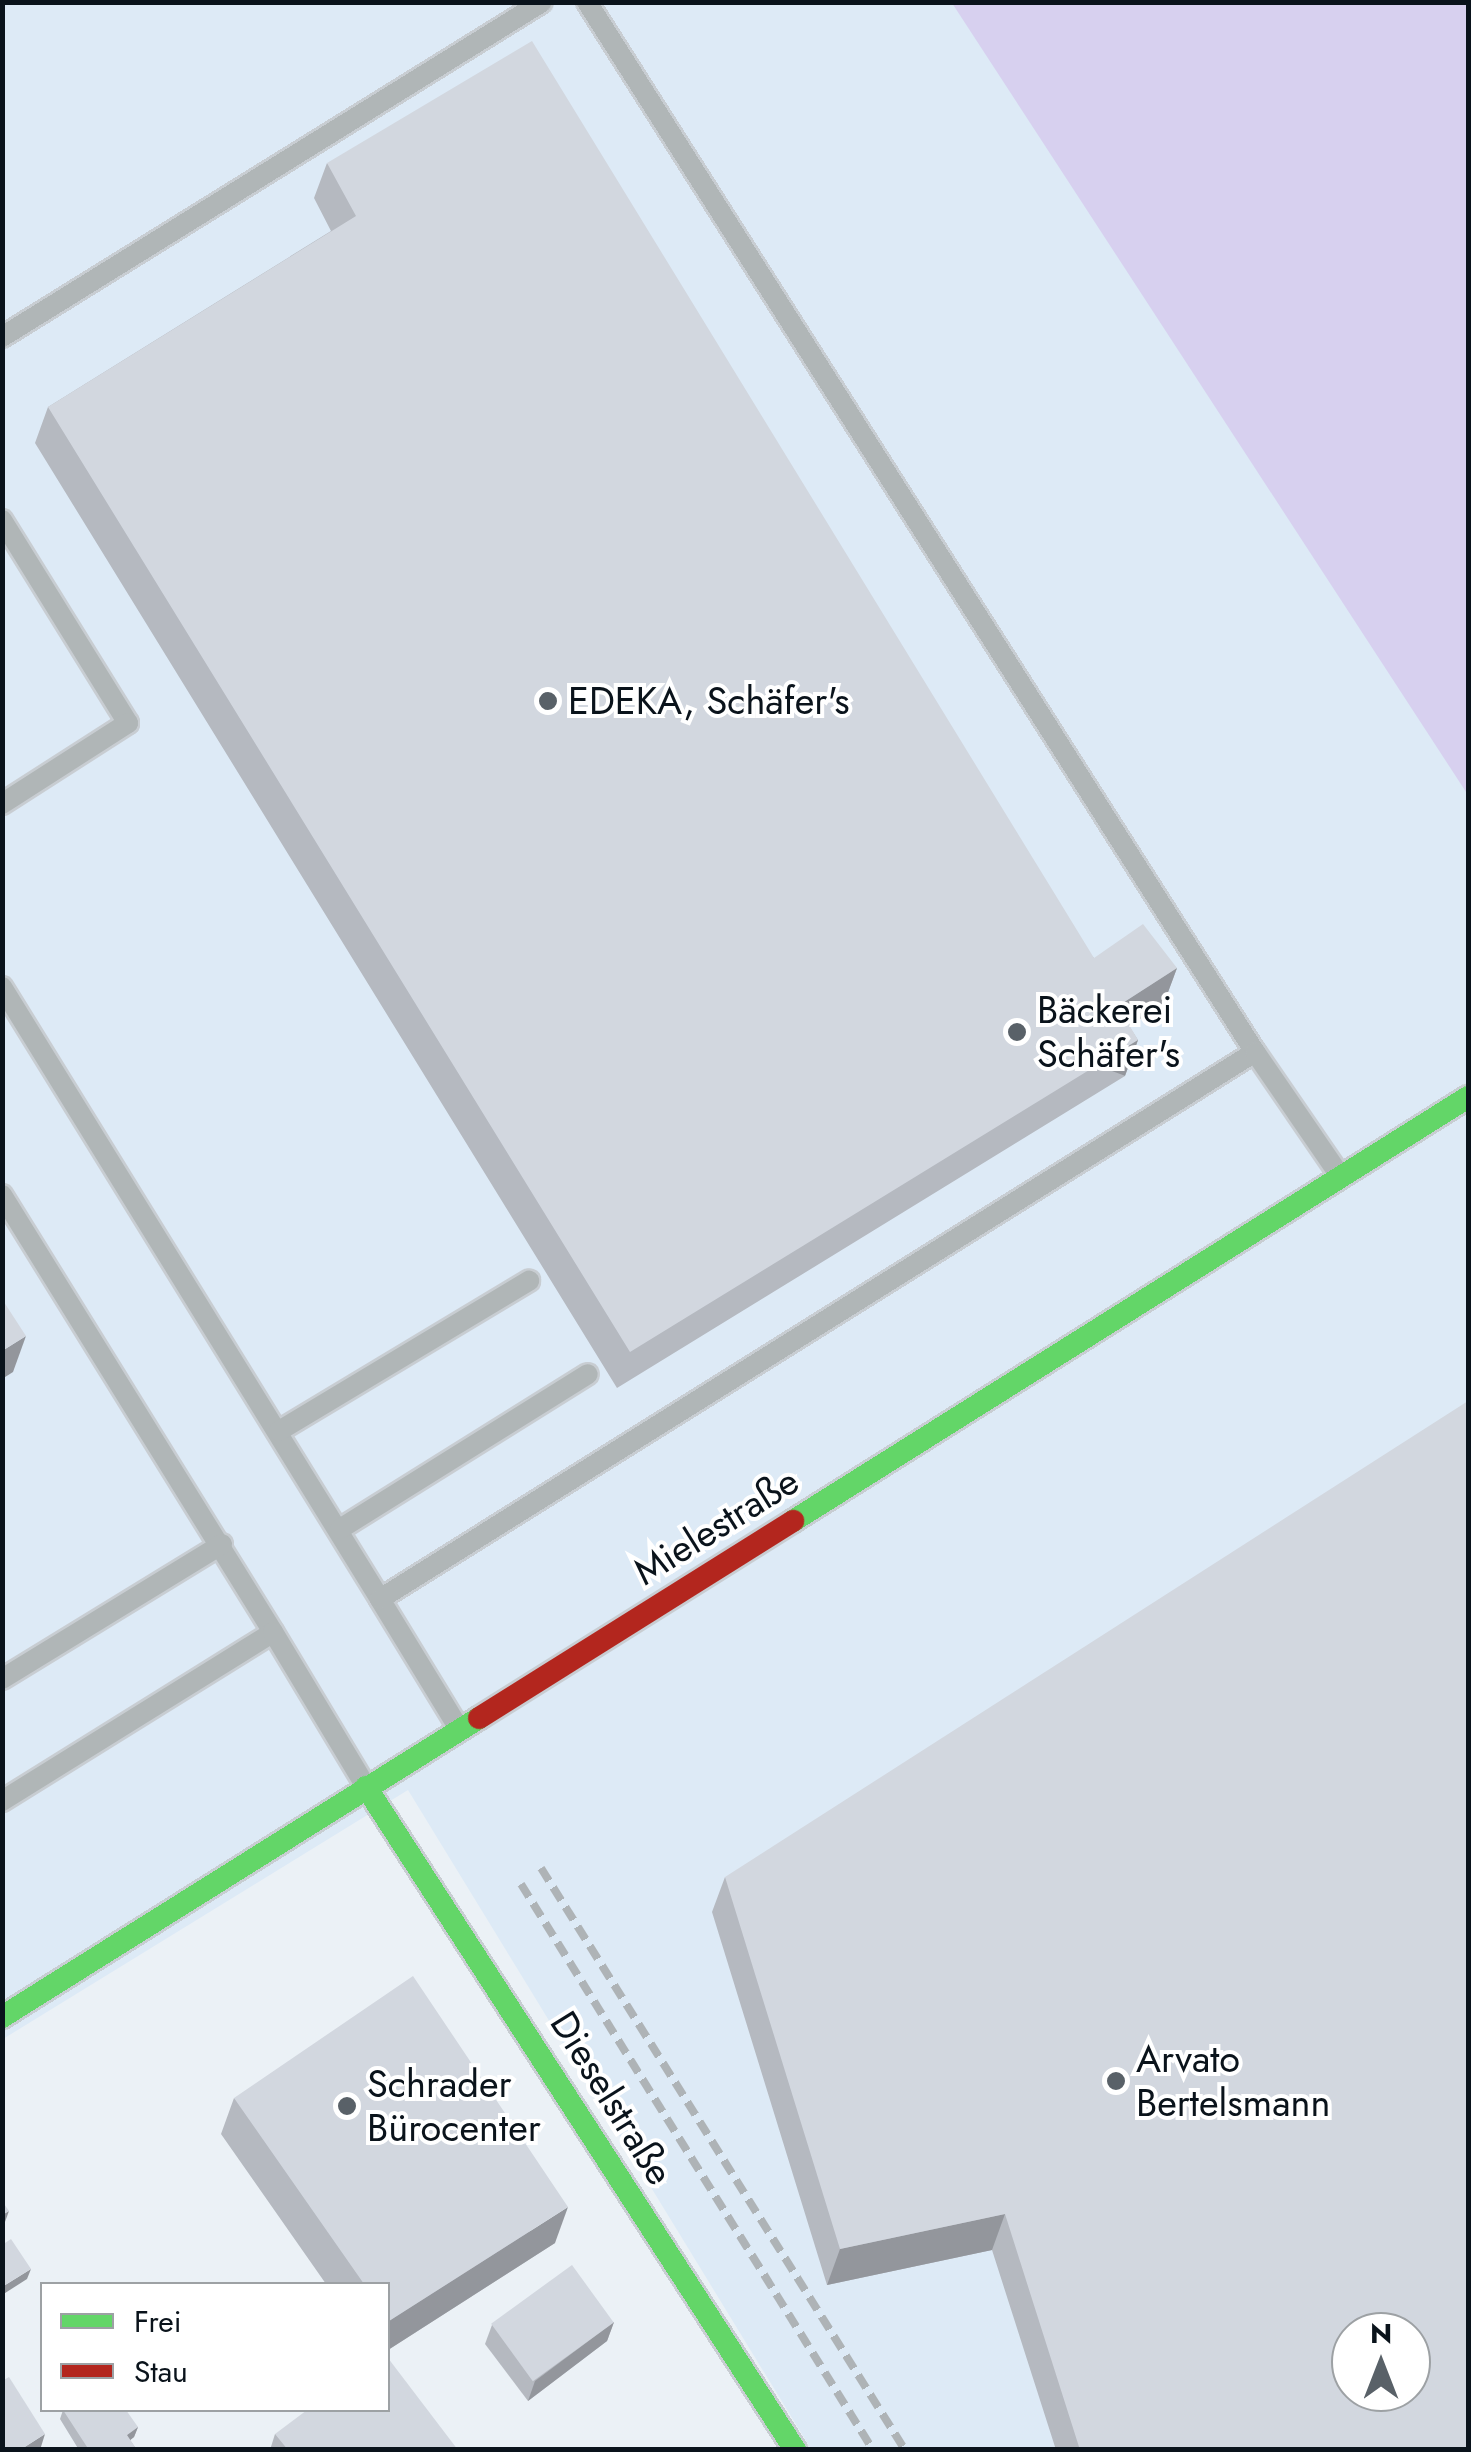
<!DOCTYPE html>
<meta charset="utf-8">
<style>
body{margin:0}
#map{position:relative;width:1471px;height:2452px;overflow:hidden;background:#ebf1f6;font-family:Jost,sans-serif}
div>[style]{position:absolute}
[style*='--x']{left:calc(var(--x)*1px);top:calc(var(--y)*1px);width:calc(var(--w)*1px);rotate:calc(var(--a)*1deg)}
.built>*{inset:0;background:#ddeaf6}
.green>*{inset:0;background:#d7d0ef}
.roads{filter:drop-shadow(2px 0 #c8cdd2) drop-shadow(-2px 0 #c8cdd2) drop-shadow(0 2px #c8cdd2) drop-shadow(0 -2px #c8cdd2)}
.lane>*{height:20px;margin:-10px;padding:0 10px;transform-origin:10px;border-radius:10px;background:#b0b6b7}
.fast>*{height:22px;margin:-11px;padding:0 11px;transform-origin:11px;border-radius:11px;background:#63d668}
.jam>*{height:22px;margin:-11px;padding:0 11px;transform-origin:11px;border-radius:11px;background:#b3261e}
.rail>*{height:8px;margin-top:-4px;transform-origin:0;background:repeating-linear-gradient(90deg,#aeb3b6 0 15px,transparent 0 23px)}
.wall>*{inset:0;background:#b5b9c0}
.shaded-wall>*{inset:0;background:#93969c;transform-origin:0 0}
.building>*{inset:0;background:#d2d7df;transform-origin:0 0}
.dots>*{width:28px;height:28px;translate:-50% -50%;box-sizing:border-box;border:5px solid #fff;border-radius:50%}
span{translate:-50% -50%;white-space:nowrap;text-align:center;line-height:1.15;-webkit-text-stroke:8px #fff;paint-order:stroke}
.poi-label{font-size:38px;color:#0a131b}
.left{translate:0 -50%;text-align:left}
.street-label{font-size:38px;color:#0a131b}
.frame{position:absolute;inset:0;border:5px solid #0a131b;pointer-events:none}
.legend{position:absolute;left:40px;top:2282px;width:350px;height:130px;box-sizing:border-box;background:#fff;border:2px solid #9da1a4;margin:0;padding:12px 18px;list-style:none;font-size:30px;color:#0a131b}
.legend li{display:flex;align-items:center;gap:20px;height:50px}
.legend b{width:50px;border:2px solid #9da1a4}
.north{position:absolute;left:1331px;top:2312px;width:100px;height:100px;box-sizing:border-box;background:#fff;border:2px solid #9da1a4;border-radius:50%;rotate:0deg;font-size:28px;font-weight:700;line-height:40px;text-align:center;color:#0a131b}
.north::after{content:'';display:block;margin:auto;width:35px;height:45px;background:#596168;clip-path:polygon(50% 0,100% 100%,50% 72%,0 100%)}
</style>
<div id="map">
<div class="built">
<i style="clip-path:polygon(evenodd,3px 3px,955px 3px,1468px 794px,1468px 2449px,811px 2449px,408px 1790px,3px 2039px,3px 3px,1351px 2332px,1411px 2332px,1411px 2392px,1351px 2392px,1351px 2332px)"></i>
</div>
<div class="green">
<i style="clip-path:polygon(952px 3px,1468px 3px,1468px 795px)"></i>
</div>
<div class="roads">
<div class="lane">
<i style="--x:587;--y:2;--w:1244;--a:57.54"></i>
<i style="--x:2;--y:337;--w:635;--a:-31.81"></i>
<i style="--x:2;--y:520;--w:239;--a:58.2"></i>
<i style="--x:128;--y:723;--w:150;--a:147.3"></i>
<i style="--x:2;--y:987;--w:719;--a:58.3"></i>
<i style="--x:2;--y:1195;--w:514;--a:58.2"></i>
<i style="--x:279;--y:1431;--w:292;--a:-31"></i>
<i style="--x:340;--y:1529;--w:292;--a:-32"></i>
<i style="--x:2;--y:1679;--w:258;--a:-31.5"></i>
<i style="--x:458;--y:1727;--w:150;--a:-121.4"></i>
<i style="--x:380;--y:1599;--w:1032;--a:-32.01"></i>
<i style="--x:1255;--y:1052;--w:148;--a:55.5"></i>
<i style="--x:2;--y:1801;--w:319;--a:-31.9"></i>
<i style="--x:273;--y:1632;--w:179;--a:59"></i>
</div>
<div class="fast">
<i style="--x:793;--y:1521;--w:797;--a:-32.13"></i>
<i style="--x:366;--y:1787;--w:790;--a:57.09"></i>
<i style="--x:2;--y:2017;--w:563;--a:-32.08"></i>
</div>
<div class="jam">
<i style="--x:479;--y:1718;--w:371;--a:-32.1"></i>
</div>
</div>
<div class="rail">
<i style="--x:541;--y:1868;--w:686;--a:57.98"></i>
<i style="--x:521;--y:1884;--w:667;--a:58.12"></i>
</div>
<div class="wall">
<i style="clip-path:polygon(327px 163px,1094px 958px,1177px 968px,1164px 1003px,1129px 1026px,1138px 1040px,1125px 1076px,617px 1388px,35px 443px,48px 407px,331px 231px,314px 198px)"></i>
<i style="clip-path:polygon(725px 1877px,1468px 2450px,1056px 2450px,992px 2250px,827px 2285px,712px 1912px)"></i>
<i style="clip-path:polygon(234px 2098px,555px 2243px,388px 2350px,388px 2284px,326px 2284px,221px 2134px)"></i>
<i style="clip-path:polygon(614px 2322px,607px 2341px,528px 2401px,485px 2344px,492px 2325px)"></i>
<i style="clip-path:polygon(63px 2410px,138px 2427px,134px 2437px,130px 2440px,137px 2450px,79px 2450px,60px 2419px)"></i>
<i style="clip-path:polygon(275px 2434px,458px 2450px,270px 2450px)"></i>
</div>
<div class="shaded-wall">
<i style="clip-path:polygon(1177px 968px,1164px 1003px,1105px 1042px,1118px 1006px)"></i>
<i style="left:1138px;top:1040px;width:38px;height:596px;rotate:110deg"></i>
<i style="clip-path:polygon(26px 1336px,13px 1372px,2px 1379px,2px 1351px)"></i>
<i style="clip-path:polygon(568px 2207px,555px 2243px,388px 2350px,388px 2326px,389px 2321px)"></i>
<i style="clip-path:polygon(9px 2211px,2px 2230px,2px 2215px)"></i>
<i style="clip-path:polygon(1005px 2214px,992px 2250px,827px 2285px,840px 2249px)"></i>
<i style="clip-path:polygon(31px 2269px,27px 2279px,2px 2295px,2px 2287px)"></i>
<i style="clip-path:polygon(614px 2322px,607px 2341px,528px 2401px,535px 2381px)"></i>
<i style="clip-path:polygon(138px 2427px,134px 2437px,124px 2445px,127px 2435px)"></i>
<i style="clip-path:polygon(45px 2434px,40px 2450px,20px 2450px)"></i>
</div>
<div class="building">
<i style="clip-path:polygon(532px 41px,1094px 958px,1143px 924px,1177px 968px,1118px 1006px,1138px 1040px,630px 1352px,48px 407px,356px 216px,327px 163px)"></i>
<i style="clip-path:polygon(2px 1299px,26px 1336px,2px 1351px)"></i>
<i style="clip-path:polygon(evenodd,1468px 1401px,1468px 2450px,1080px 2450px,1005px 2214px,840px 2249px,725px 1877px,1468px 1401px,1351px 2332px,1411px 2332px,1411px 2392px,1351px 2392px,1351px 2332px)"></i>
<i style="clip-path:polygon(413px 1976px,568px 2207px,389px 2321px,388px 2318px,388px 2284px,364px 2284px,234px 2098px)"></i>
<i style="clip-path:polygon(2px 2201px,9px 2211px,2px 2215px)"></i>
<i style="clip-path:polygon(11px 2239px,31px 2269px,2px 2287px,2px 2245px)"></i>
<i style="left:572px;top:2265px;width:71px;height:100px;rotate:54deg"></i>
<i style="clip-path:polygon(388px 2358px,458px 2450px,288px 2450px,275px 2434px,307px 2410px,388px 2410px)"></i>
<i style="clip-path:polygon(9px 2377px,45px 2434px,20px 2450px,2px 2450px,2px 2381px)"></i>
<i style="clip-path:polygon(63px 2410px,126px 2410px,138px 2427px,127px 2435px,137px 2450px,89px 2450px)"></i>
</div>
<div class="dots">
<i style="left:548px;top:701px;background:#596168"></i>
<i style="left:1017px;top:1032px;background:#596168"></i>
<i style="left:1116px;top:2081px;background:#596168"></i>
<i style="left:347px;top:2106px;background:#596168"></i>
</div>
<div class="poi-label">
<span class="left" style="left:568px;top:701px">EDEKA, Schäfer's</span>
<span class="left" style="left:1037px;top:1032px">Bäckerei<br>Schäfer's</span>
<span class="left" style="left:1136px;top:2081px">Arvato<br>Bertelsmann</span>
<span class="left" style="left:367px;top:2106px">Schrader<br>Bürocenter</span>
</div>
<div class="street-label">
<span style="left:716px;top:1526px;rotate:-32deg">Mielestraße</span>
<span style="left:612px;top:2098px;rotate:58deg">Dieselstraße</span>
</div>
<div class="frame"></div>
<ul class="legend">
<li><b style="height:12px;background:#63d668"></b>Frei</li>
<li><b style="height:12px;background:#b3261e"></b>Stau</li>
</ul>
<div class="north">N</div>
</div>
